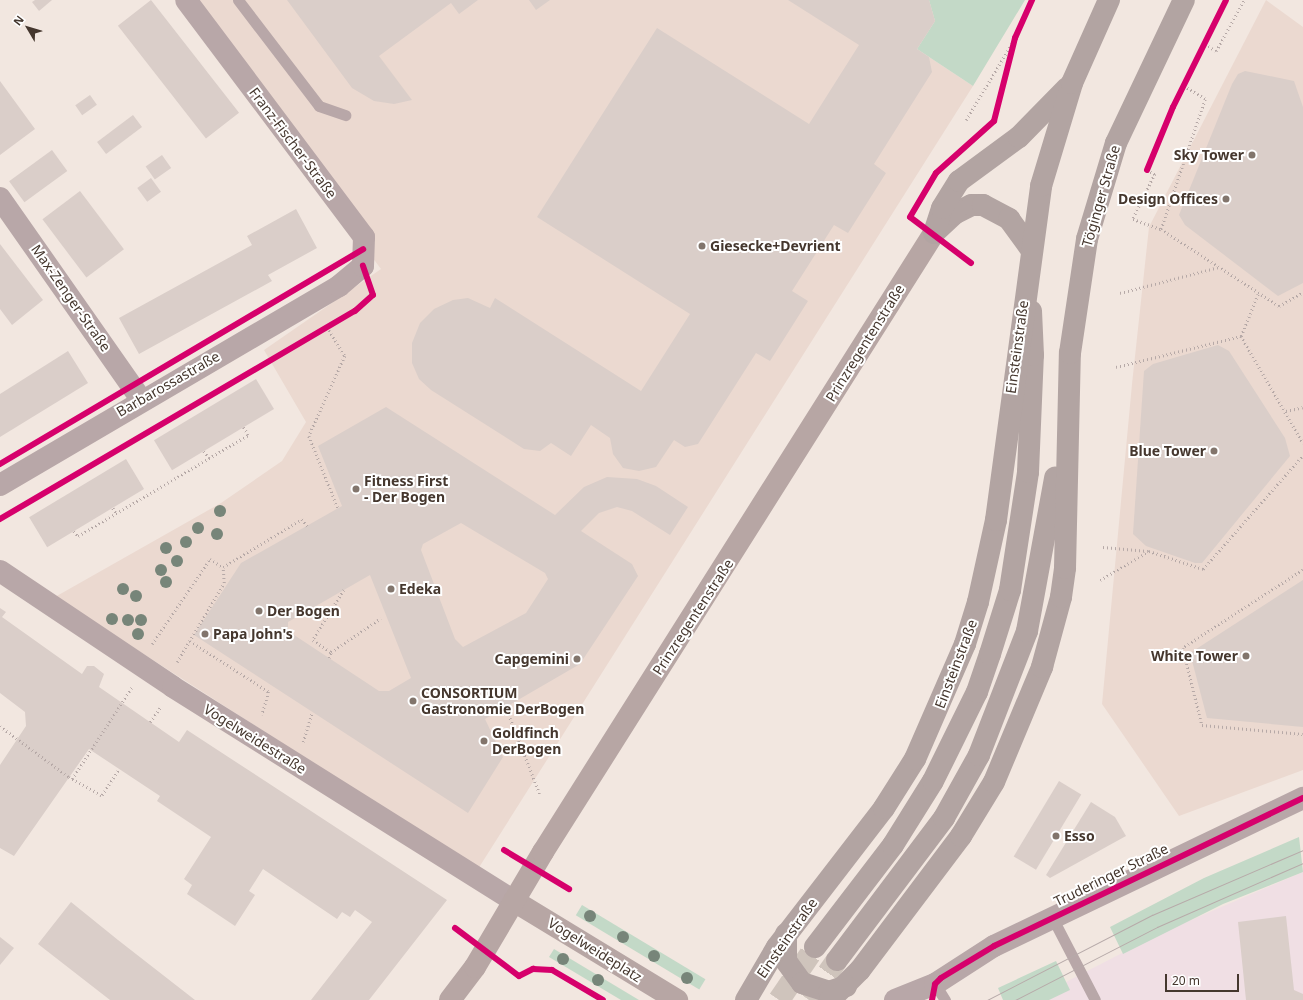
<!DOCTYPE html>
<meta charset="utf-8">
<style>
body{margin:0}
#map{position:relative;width:1303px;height:1000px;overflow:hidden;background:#f2e7e0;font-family:"Noto Sans",sans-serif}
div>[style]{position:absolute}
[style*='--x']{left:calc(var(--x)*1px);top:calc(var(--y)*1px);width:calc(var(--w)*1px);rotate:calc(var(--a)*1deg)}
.commercial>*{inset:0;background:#ebd9d0}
.industrial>*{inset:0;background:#f0dfe4}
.green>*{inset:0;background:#c3d9c7;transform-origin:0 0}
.building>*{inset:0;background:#dacec9;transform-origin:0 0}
.highway-tunnel>*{height:22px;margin-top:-11px;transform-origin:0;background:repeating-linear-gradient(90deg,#cfc4bc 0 22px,transparent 0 33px)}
.path>*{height:2.5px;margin-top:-1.25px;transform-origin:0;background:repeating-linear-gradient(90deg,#b6a9a7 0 1px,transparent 0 4px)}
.lane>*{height:11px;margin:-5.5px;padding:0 5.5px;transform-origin:5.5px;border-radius:5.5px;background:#b8a7a8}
.street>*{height:22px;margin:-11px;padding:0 11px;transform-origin:11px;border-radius:11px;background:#b8a7a8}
.secondary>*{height:22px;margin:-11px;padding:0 11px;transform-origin:11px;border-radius:11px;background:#b7a6a4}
.highway>*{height:22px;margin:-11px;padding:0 11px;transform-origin:11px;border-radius:11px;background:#b2a4a2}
.tram>*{height:1px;margin:-0.5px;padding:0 0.5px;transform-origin:0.5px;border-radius:0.5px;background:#b7aaa9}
.cycleway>*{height:6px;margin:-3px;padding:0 3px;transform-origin:3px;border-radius:3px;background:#d6006c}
.trees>*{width:12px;height:12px;margin:-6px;border-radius:50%;background:#778579}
.dots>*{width:11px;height:11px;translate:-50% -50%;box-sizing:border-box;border:2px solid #fff;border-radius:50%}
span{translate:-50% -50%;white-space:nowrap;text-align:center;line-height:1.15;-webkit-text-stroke:4px #fff;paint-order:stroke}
.street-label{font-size:14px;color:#45372e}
.poi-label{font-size:14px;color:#45372e;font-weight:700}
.right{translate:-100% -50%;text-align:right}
.left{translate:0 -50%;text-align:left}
.north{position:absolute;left:8px;top:8px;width:40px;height:40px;-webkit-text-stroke:3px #fff;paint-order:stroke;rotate:308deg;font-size:11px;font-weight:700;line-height:16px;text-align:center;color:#45372e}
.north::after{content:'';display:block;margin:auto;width:14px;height:18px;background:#45372e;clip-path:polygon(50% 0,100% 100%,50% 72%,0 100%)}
.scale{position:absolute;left:1165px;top:974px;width:74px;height:18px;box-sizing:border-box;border:2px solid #45372e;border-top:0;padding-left:5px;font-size:12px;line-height:14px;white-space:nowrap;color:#45372e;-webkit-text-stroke:3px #fff;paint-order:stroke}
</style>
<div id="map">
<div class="commercial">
<i style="clip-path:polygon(180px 0,929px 0,935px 21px,917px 49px,973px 86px,478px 869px,55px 597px,221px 503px,282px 461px,306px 422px,264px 350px,381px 269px)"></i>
<i style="clip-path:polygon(1266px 0,1303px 27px,1303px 770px,1179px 816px,1102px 704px,1132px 384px,1149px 227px)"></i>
</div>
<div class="industrial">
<i style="clip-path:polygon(1303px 872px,1303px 1000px,1031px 1000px,1161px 933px)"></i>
</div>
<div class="green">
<i style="clip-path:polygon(929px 0,1025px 0,973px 86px,917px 49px,935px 21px)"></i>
<i style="clip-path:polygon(1299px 837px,1303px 872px,1223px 904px,1123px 954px,1110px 927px,1204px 878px)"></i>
<i style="left:582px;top:905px;width:144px;height:12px;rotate:31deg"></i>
<i style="clip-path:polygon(554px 949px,639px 1000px,621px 1000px,549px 957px)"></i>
<i style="clip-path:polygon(1056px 961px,1070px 990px,1049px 1000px,1003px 1000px,998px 988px)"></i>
</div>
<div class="building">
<i style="clip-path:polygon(35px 0,52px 0,39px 11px,32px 2px)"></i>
<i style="left:151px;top:0;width:143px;height:42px;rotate:52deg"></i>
<i style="clip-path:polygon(287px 0,478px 0,459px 14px,451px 3px,379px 56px,412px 100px,394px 104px,374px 101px,352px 88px)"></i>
<i style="clip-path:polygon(529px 0,550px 0,536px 10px)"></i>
<i style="clip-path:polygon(788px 0,929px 0,935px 21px,917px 49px,929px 57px,932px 72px,874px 164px,886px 173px,848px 233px,834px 225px,792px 291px,808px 301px,770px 361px,756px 353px,698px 444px,685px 447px,674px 440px,656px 467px,639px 471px,623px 468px,613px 454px,610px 438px,591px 425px,571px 456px,551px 443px,540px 451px,524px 449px,431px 390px,419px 379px,412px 363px,412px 343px,420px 323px,434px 309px,453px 300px,468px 298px,490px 308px,495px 298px,641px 391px,690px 314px,537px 217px,657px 28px,809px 124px,859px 45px)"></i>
<i style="clip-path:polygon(1245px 71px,1294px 81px,1303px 107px,1303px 283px,1278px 296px,1185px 225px,1179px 215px,1232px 84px,1238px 74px)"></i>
<i style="clip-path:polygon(0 81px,35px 129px,0 155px)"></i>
<i style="left:90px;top:95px;width:12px;height:18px;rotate:55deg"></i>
<i style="left:133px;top:115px;width:15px;height:45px;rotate:53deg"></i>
<i style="left:52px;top:150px;width:26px;height:53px;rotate:54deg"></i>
<i style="left:162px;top:155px;width:16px;height:20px;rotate:55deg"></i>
<i style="left:151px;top:178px;width:17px;height:17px;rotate:54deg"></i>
<i style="left:80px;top:191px;width:73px;height:47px;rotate:53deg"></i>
<i style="clip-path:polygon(296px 209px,317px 248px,268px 275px,272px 281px,139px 354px,119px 318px,252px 245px,247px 236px)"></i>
<i style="clip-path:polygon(0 244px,43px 300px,12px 325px,0 309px)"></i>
<i style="clip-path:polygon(1218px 345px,1229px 351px,1285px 438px,1290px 456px,1202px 563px,1195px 563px,1146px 546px,1133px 534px,1144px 371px,1153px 364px)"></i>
<i style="clip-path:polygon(68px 351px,88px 383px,0 437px,0 394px)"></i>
<i style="left:256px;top:379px;width:35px;height:119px;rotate:59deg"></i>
<i style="clip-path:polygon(evenodd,386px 407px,555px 515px,584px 487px,607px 477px,637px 479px,656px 486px,688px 507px,670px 535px,632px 511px,617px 507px,599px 513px,581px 531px,632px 564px,638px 576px,580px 664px,485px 719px,503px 757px,468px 813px,194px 635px,241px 563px,342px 506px,318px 446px,386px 407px,461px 523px,545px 573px,548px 579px,526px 613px,463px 647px,455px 639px,421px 550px,423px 544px,461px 523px,386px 407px,370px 575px,411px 678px,389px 691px,379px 691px,288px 631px,288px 622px,370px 575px)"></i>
<i style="left:126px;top:459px;width:35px;height:113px;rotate:59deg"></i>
<i style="clip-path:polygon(1303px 580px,1303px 727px,1207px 718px,1190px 653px)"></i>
<i style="clip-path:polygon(0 608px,6px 612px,2px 617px,82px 674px,87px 666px,94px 666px,104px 674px,99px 687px,179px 742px,187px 730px,447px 900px,369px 1000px,311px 1000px,372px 922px,355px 910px,350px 917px,342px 912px,337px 919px,263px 869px,249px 891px,255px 895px,235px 926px,187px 894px,192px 885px,184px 879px,211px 837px,157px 801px,160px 796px,89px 749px,14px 856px,0 848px,0 765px,26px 726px,25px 712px,0 693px)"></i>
<i style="left:1059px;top:781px;width:26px;height:88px;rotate:31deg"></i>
<i style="clip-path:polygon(1091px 802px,1115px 817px,1126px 836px,1050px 878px,1046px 875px)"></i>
<i style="clip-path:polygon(71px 902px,118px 940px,195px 1000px,110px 1000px,38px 944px)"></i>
<i style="clip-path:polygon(1286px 916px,1294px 990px,1303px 994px,1303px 1000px,1246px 1000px,1238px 922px)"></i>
<i style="clip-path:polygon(0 937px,14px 948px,0 965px)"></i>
</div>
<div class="highway-tunnel">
<i style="--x:779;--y:1000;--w:64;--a:-55.8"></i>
<i style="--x:809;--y:1000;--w:49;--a:-55"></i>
</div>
<div class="path">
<i style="--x:1205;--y:44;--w:13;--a:32"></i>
<i style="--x:1216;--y:51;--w:58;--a:-61.2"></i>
<i style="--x:966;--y:120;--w:96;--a:-59.1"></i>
<i style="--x:1147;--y:170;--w:9;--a:27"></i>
<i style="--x:1155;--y:174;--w:50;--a:116.1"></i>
<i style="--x:1133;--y:219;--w:30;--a:20"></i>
<i style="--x:1161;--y:229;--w:141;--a:33.1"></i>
<i style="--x:1279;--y:306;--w:28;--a:-30"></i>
<i style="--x:1161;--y:229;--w:137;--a:-71.3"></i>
<i style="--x:1205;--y:99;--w:26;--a:-149"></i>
<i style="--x:1120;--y:293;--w:102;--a:-14.7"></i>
<i style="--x:327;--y:327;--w:34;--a:58"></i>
<i style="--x:345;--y:356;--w:88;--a:114.2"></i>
<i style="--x:309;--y:436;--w:78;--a:68.1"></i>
<i style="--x:1241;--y:336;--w:124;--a:59.9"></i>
<i style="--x:1116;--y:367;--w:129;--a:-13.9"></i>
<i style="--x:1241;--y:336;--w:45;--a:-68"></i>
<i style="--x:1286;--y:411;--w:17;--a:-13"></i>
<i style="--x:204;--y:451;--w:9;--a:54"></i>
<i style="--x:113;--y:508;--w:6;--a:59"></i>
<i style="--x:74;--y:531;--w:6;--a:51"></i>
<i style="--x:78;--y:536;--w:198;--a:-30.7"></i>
<i style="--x:248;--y:435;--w:9;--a:-122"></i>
<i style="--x:1103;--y:547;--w:45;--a:5.1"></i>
<i style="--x:1303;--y:570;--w:143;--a:147"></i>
<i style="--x:1183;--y:648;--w:79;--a:76.1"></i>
<i style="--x:1202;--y:725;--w:101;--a:5.1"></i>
<i style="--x:1100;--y:580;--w:57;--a:-30.6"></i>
<i style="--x:1149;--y:551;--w:57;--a:18.4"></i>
<i style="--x:1203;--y:569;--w:152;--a:-48.7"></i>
<i style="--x:344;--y:590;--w:59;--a:121.8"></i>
<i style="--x:313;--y:640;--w:22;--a:34"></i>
<i style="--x:331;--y:652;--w:60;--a:-34.2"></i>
<i style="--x:190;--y:641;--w:94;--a:32.8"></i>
<i style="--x:269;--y:692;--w:24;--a:107"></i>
<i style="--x:152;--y:644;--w:103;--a:-55.7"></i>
<i style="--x:210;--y:559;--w:15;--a:32"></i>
<i style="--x:223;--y:567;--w:92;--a:-31.3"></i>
<i style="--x:302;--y:519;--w:9;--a:54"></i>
<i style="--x:329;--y:658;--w:6;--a:-72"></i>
<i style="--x:177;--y:662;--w:92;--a:-59.3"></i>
<i style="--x:224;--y:583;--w:16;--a:-94"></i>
<i style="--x:506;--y:707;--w:93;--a:68.7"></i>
<i style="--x:150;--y:722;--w:19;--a:-55"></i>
<i style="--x:0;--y:726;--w:86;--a:36.5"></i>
<i style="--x:69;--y:777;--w:38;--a:29"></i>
<i style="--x:102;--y:795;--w:30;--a:-57"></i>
<i style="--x:303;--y:742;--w:31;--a:-73"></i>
<i style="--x:72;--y:779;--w:110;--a:-56.9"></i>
</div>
<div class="lane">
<i style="--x:238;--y:0;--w:133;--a:52.6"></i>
<i style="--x:319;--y:106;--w:28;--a:19"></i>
<i style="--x:1052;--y:917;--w:93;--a:62.6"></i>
<i style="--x:935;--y:984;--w:19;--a:58"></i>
</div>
<div class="street">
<i style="--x:0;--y:198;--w:246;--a:55"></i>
<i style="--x:0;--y:485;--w:393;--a:-30.4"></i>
<i style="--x:339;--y:286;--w:31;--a:-40"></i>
<i style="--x:363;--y:266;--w:29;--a:-88"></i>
<i style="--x:364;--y:237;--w:296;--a:-126.9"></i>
<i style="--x:0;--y:571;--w:208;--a:33.8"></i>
<i style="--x:173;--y:687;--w:403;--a:32.1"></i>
<i style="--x:895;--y:1000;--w:43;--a:-21.8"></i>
<i style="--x:935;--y:984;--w:70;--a:-32.8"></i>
<i style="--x:994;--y:946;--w:343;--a:-25.6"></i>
</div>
<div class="secondary">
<i style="--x:514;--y:901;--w:191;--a:31.3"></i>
<i style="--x:450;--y:1000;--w:41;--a:-52.9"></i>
<i style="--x:475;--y:967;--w:134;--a:-59.4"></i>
<i style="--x:543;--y:852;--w:732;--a:-57.72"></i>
</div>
<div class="highway">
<i style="--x:935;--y:232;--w:26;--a:-43"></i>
<i style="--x:954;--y:214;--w:20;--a:-27"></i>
<i style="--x:972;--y:205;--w:11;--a:0"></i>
<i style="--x:983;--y:205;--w:30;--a:28"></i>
<i style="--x:1009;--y:219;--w:37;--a:54"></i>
<i style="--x:934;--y:233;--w:26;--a:-72"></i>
<i style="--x:942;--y:208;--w:32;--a:-58"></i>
<i style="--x:959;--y:181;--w:74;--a:-36.3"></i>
<i style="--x:1019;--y:137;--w:69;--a:-45.6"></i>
<i style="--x:786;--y:934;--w:27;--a:90"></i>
<i style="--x:786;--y:961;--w:27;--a:54"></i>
<i style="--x:802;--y:983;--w:28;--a:18"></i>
<i style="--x:829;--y:992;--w:18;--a:-19"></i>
<i style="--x:815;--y:947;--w:128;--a:-52.6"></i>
<i style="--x:893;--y:845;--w:75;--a:-58"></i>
<i style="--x:933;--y:781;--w:99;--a:-63.7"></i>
<i style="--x:977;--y:692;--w:40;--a:-71.1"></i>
<i style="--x:990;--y:654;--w:67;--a:-72.6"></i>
<i style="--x:1010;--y:590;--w:119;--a:-81.3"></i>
<i style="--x:1028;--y:472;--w:117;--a:-87.6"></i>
<i style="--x:1033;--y:355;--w:44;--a:-92.6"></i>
<i style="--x:837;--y:960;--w:178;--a:-53"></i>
<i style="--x:944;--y:818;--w:72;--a:-60.9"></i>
<i style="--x:979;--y:755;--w:133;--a:-68.8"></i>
<i style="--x:1027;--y:631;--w:156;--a:-79.6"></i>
<i style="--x:746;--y:1000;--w:61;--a:-59.7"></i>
<i style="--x:777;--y:947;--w:175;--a:-52.4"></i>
<i style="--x:884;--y:808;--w:58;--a:-57.7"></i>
<i style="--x:915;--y:759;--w:125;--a:-66.5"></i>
<i style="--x:965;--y:644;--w:44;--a:-72.8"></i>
<i style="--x:978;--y:602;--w:84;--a:-77.6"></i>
<i style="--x:996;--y:520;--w:337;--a:-82.3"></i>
<i style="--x:1041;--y:186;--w:108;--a:-73.2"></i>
<i style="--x:1072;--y:83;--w:91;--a:-66"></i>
<i style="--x:830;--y:1000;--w:42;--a:-45"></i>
<i style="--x:860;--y:970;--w:168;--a:-53"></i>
<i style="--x:961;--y:836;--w:63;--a:-58.6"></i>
<i style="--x:994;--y:782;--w:125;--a:-67.3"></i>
<i style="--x:1042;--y:667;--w:73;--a:-74.8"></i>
<i style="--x:1061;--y:597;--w:29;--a:-82"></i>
<i style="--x:1065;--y:568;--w:215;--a:-88.7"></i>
<i style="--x:1070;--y:353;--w:115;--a:-81.5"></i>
<i style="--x:1087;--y:239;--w:100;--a:-73.2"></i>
<i style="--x:1116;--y:143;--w:158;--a:-64.6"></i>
</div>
<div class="tram">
<i style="--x:987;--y:1000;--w:186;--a:-27.3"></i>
<i style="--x:1152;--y:915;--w:164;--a:-23.3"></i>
<i style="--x:1015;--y:1000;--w:160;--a:-27.2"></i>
<i style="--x:1157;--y:927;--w:159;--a:-23.7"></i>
</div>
<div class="cycleway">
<i style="--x:1147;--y:170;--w:68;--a:-67.6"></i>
<i style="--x:1173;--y:107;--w:119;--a:-63.6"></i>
<i style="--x:971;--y:263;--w:76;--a:-143"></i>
<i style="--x:910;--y:217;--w:51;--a:-59.4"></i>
<i style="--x:936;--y:173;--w:78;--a:-41.9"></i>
<i style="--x:994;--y:121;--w:86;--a:-75.8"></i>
<i style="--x:1015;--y:38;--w:42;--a:-65.9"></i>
<i style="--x:0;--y:464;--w:422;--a:-30.6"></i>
<i style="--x:0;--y:519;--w:411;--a:-30.4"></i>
<i style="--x:355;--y:311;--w:24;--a:-42"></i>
<i style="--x:373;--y:295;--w:31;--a:-109"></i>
<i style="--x:504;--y:850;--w:76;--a:31"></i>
<i style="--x:455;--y:928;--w:80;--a:36.9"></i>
<i style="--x:519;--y:976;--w:16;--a:-27"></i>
<i style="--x:533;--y:969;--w:19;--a:3"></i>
<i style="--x:552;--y:970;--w:59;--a:30.5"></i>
<i style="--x:932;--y:1000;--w:16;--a:-79"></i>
<i style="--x:935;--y:984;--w:8;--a:-45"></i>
<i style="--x:941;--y:978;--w:62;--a:-31.1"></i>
<i style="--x:994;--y:946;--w:343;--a:-25.6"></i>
</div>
<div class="trees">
<i style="left:220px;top:511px"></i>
<i style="left:198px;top:528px"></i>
<i style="left:217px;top:534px"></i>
<i style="left:186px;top:542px"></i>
<i style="left:166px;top:548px"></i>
<i style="left:177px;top:561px"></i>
<i style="left:161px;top:570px"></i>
<i style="left:166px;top:582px"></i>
<i style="left:123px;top:589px"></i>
<i style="left:136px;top:596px"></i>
<i style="left:112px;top:619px"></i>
<i style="left:128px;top:620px"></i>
<i style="left:141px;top:620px"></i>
<i style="left:138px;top:634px"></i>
<i style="left:590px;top:916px"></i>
<i style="left:623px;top:937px"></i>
<i style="left:654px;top:956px"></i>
<i style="left:563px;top:959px"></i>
<i style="left:687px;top:978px"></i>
<i style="left:598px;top:980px"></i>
</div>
<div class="dots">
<i style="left:1252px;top:155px;background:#82756c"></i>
<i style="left:1226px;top:199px;background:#82756c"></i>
<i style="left:702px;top:246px;background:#82756c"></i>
<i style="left:1214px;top:451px;background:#82756c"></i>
<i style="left:356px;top:489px;background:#82756c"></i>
<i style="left:391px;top:589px;background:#82756c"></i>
<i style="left:259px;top:611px;background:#82756c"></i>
<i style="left:205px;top:634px;background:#82756c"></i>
<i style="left:1246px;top:656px;background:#82756c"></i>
<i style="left:577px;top:659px;background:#82756c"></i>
<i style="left:413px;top:701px;background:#82756c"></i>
<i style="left:484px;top:741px;background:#82756c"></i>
<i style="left:1056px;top:836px;background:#82756c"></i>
</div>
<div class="street-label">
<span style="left:293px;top:143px;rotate:53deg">Franz-Fischer-Straße</span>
<span style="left:1101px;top:196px;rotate:-74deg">Töginger Straße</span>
<span style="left:71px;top:298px;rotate:55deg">Max-Zenger-Straße</span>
<span style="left:865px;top:343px;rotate:-58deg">Prinzregentenstraße</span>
<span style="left:1017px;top:347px;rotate:-82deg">Einsteinstraße</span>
<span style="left:168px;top:384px;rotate:-30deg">Barbarossastraße</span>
<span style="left:693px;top:617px;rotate:-57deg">Prinzregentenstraße</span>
<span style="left:956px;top:664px;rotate:-69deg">Einsteinstraße</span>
<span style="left:255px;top:739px;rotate:32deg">Vogelweidestraße</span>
<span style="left:1111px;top:875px;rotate:-26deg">Truderinger Straße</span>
<span style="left:787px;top:938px;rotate:-55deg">Einsteinstraße</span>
<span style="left:595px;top:950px;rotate:32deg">Vogelweideplatz</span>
</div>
<div class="poi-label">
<span class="right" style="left:1244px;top:155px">Sky Tower</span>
<span class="right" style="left:1218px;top:199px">Design Offices</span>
<span class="left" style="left:710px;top:246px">Giesecke+Devrient</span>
<span class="right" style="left:1206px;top:451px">Blue Tower</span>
<span class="left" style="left:364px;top:489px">Fitness First<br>- Der Bogen</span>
<span class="left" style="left:399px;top:589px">Edeka</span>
<span class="left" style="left:267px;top:611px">Der Bogen</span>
<span class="left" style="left:213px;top:634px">Papa John's</span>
<span class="right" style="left:1238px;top:656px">White Tower</span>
<span class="right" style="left:569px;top:659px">Capgemini</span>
<span class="left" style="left:421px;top:701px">CONSORTIUM<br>Gastronomie DerBogen</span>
<span class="left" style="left:492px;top:741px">Goldfinch<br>DerBogen</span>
<span class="left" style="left:1064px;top:836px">Esso</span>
</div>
<div class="north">N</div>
<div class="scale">20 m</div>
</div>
